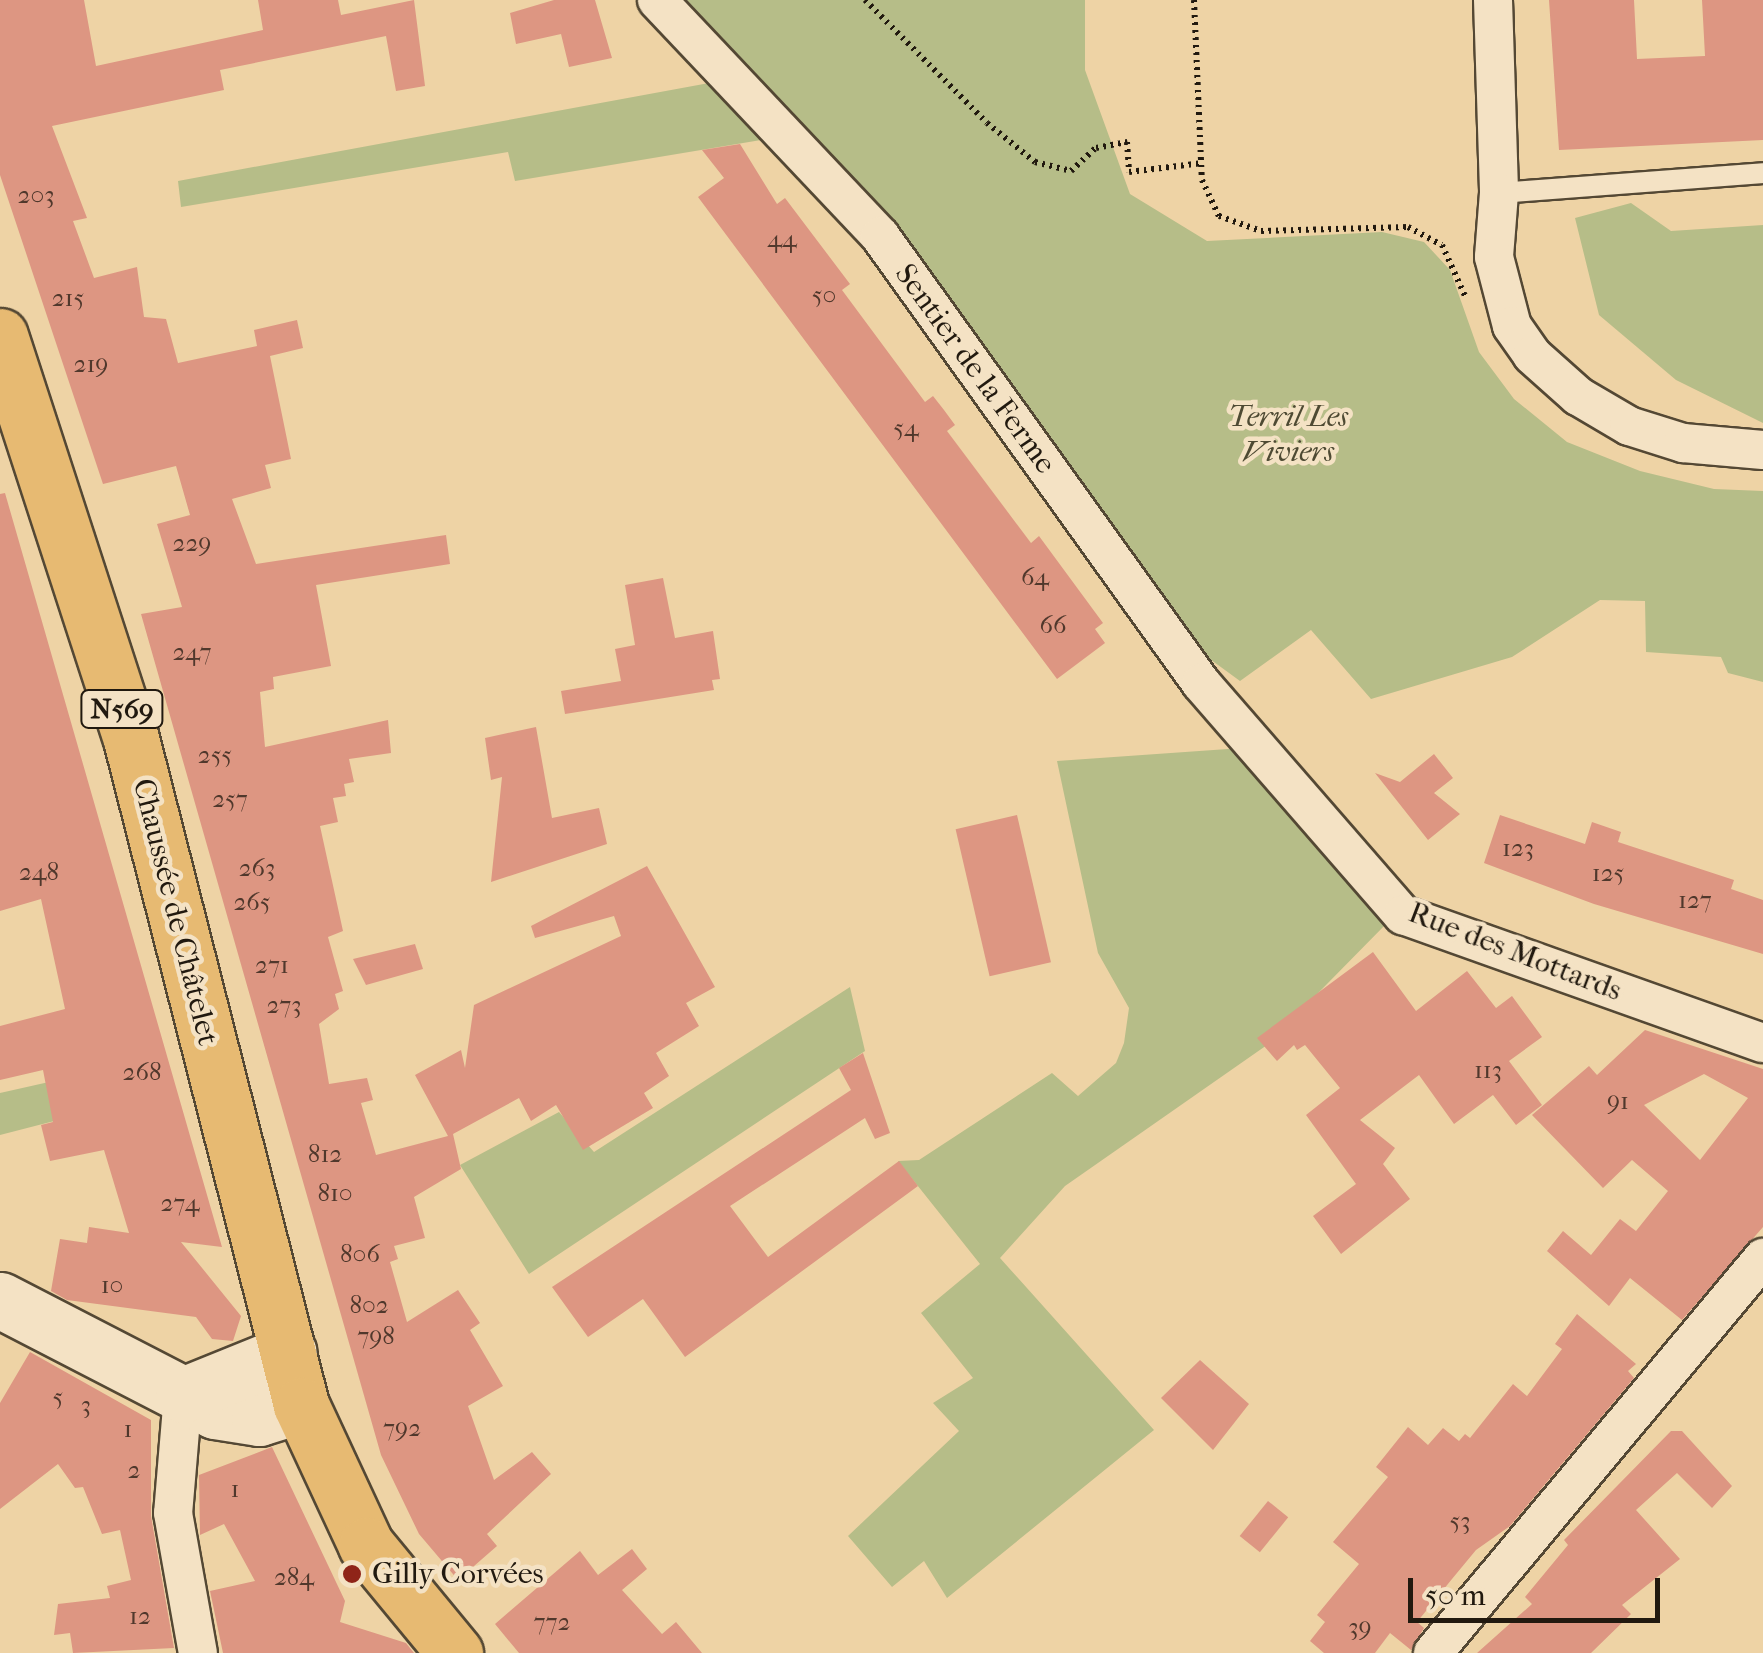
<!DOCTYPE html>
<meta charset="utf-8">
<style>
body{margin:0}
#map{position:relative;width:1763px;height:1653px;overflow:hidden;background:#eed3a5;font-family:"IM FELL French Canon",serif}
div>[style]{position:absolute}
[style*='--x']{left:calc(var(--x)*1px);top:calc(var(--y)*1px);width:calc(var(--w)*1px);rotate:calc(var(--a)*1deg)}
.green>*{inset:0;background:#b6bd88}
.building>*{inset:0;background:#dd9682;transform-origin:0 0}
.path>*{height:6px;margin-top:-3px;transform-origin:0;background:repeating-linear-gradient(90deg,#21190f 0 2.5px,transparent 0 7.5px)}
.roads{filter:drop-shadow(2px 0 #544834) drop-shadow(-2px 0 #544834) drop-shadow(0 2px #544834) drop-shadow(0 -2px #544834)}
.lane>*{height:20px;margin:-10px;padding:0 10px;transform-origin:10px;border-radius:10px;background:#f4e2c4}
.street>*{height:38px;margin:-19px;padding:0 19px;transform-origin:19px;border-radius:19px;background:#f4e2c4}
.secondary>*{height:55px;margin:-27.5px;padding:0 27.5px;transform-origin:27.5px;border-radius:27.5px;background:#f4e2c4}
.primary>*{height:55px;margin:-27.5px;padding:0 27.5px;transform-origin:27.5px;border-radius:27.5px;background:#e7ba72}
.dots>*{width:28px;height:28px;translate:-50% -50%;box-sizing:border-box;border:5px solid #f4e2c4;border-radius:50%}
span{translate:-50% -50%;white-space:nowrap;text-align:center;line-height:1.15;-webkit-text-stroke:9px #f4e2c4;paint-order:stroke}
.number-label{font-size:25px;color:#50382c}
.number-label span{-webkit-text-stroke-width:0}
.shield-label span{padding:2px 8px;background:#f4e2c4;border:2px solid;border-radius:8px;-webkit-text-stroke-width:0}
.shield-label{font-size:28px;color:#21190f;font-weight:700}
.street-label{font-size:30px;color:#21190f}
.park-label{font-size:30px;color:#4e4a33;font-style:italic}
.poi-label{font-size:30px;color:#21190f}
.left{translate:0 -50%;text-align:left}
.scale{position:absolute;left:1408px;top:1578px;width:252px;height:45px;box-sizing:border-box;border:5px solid #21190f;border-top:0;padding-left:12px;font-size:30px;line-height:35px;white-space:nowrap;color:#21190f;-webkit-text-stroke:8px #f4e2c4;paint-order:stroke}
</style>
<div id="map">
<div class="green">
<i style="clip-path:polygon(677px 0,1085px 0,1085px 70px,1130px 194px,1207px 241px,1382px 232px,1424px 242px,1450px 270px,1479px 352px,1514px 399px,1567px 442px,1640px 471px,1714px 489px,1763px 491px,1763px 682px,1728px 673px,1721px 657px,1646px 652px,1645px 601px,1600px 600px,1512px 657px,1371px 699px,1311px 630px,1240px 681px,1203px 654px,873px 210px)"></i>
<i style="clip-path:polygon(720px 81px,773px 138px,515px 181px,508px 152px,181px 207px,178px 181px)"></i>
<i style="clip-path:polygon(1631px 203px,1671px 231px,1763px 225px,1763px 423px,1676px 380px,1599px 315px,1575px 218px)"></i>
<i style="clip-path:polygon(1242px 748px,1387px 923px,1267px 1045px,1065px 1186px,1000px 1258px,1154px 1430px,947px 1598px,924px 1561px,892px 1587px,848px 1536px,959px 1431px,933px 1403px,973px 1378px,921px 1313px,980px 1264px,898px 1161px,919px 1160px,1052px 1073px,1078px 1096px,1116px 1063px,1124px 1043px,1129px 1008px,1098px 953px,1057px 761px)"></i>
<i style="clip-path:polygon(850px 987px,865px 1051px,529px 1274px,460px 1165px,559px 1112px,594px 1152px)"></i>
<i style="clip-path:polygon(49px 1082px,62px 1119px,0 1135px,0 1093px)"></i>
</div>
<div class="building">
<i style="clip-path:polygon(0 0,84px 0,96px 66px,263px 30px,258px 0,338px 0,341px 15px,414px 0,425px 86px,396px 91px,386px 36px,220px 70px,224px 90px,52px 126px,87px 218px,73px 221px,94px 278px,137px 267px,144px 317px,166px 319px,178px 363px,257px 346px,254px 330px,297px 320px,303px 348px,270px 356px,291px 459px,265px 465px,271px 488px,232px 499px,256px 564px,446px 535px,450px 564px,316px 585px,331px 666px,273px 677px,274px 689px,260px 692px,265px 747px,388px 720px,391px 753px,349px 759px,354px 782px,344px 784px,346px 796px,333px 798px,338px 822px,320px 826px,343px 931px,328px 937px,343px 991px,335px 994px,339px 1009px,319px 1024px,329px 1084px,367px 1078px,373px 1100px,361px 1103px,376px 1155px,448px 1136px,415px 1075px,461px 1050px,465px 1068px,474px 1005px,621px 936px,614px 916px,535px 938px,531px 926px,647px 866px,715px 987px,686px 1003px,699px 1026px,656px 1053px,669px 1076px,644px 1093px,653px 1108px,583px 1150px,556px 1105px,531px 1121px,519px 1098px,453px 1134px,461px 1169px,414px 1197px,425px 1238px,394px 1246px,398px 1259px,390px 1262px,407px 1322px,458px 1290px,480px 1323px,470px 1330px,503px 1386px,468px 1406px,494px 1480px,532px 1452px,551px 1474px,487px 1534px,497px 1546px,458px 1580px,419px 1534px,381px 1455px,141px 614px,182px 607px,157px 524px,190px 515px,176px 466px,103px 484px,0 175px)"></i>
<i style="clip-path:polygon(554px 0,595px 0,612px 58px,569px 67px,561px 34px,516px 44px,510px 13px)"></i>
<i style="clip-path:polygon(1549px 0,1634px 0,1637px 59px,1705px 56px,1702px 0,1763px 0,1763px 140px,1559px 150px)"></i>
<i style="clip-path:polygon(740px 144px,777px 204px,785px 198px,850px 284px,842px 290px,925px 402px,933px 396px,944px 410px,955px 425px,947px 431px,1031px 543px,1039px 536px,1103px 623px,1095px 629px,1105px 643px,1057px 679px,698px 197px,724px 178px,702px 150px)"></i>
<i style="clip-path:polygon(5px 493px,222px 1247px,181px 1242px,241px 1316px,233px 1341px,212px 1339px,196px 1317px,67px 1300px,51px 1291px,60px 1239px,87px 1243px,89px 1227px,129px 1233px,104px 1150px,50px 1161px,41px 1125px,53px 1122px,43px 1070px,0 1080px,0 1026px,65px 1009px,41px 899px,0 911px,0 494px)"></i>
<i style="clip-path:polygon(663px 578px,675px 638px,713px 631px,720px 679px,712px 680px,714px 690px,565px 714px,561px 691px,621px 681px,615px 649px,635px 645px,625px 585px)"></i>
<i style="clip-path:polygon(536px 727px,552px 818px,599px 808px,607px 844px,491px 882px,502px 777px,491px 780px,485px 738px)"></i>
<i style="clip-path:polygon(1434px 754px,1453px 778px,1434px 793px,1460px 814px,1428px 840px,1375px 773px,1400px 782px)"></i>
<i style="left:1017px;top:815px;width:151px;height:63px;rotate:77deg"></i>
<i style="clip-path:polygon(1500px 815px,1585px 844px,1592px 822px,1621px 832px,1618px 842px,1734px 880px,1731px 889px,1763px 900px,1763px 954px,1594px 904px,1484px 863px)"></i>
<i style="clip-path:polygon(415px 944px,423px 969px,366px 985px,353px 959px)"></i>
<i style="clip-path:polygon(1373px 952px,1416px 1011px,1467px 971px,1496px 1008px,1512px 996px,1542px 1037px,1509px 1061px,1542px 1105px,1516px 1125px,1493px 1095px,1454px 1124px,1419px 1075px,1360px 1120px,1395px 1148px,1383px 1164px,1410px 1199px,1341px 1254px,1313px 1216px,1356px 1184px,1306px 1115px,1340px 1088px,1305px 1045px,1297px 1050px,1294px 1045px,1277px 1061px,1257px 1038px)"></i>
<i style="clip-path:polygon(evenodd,1645px 1030px,1763px 1069px,1763px 1227px,1682px 1320px,1630px 1278px,1609px 1306px,1547px 1251px,1563px 1231px,1591px 1255px,1620px 1219px,1636px 1231px,1668px 1191px,1632px 1160px,1603px 1188px,1532px 1115px,1589px 1066px,1597px 1075px,1645px 1030px,1704px 1074px,1748px 1098px,1700px 1160px,1644px 1105px,1704px 1074px)"></i>
<i style="clip-path:polygon(863px 1053px,890px 1133px,875px 1139px,865px 1118px,730px 1206px,768px 1257px,899px 1161px,918px 1186px,685px 1357px,643px 1299px,588px 1337px,552px 1287px,851px 1090px,839px 1068px)"></i>
<i style="clip-path:polygon(1577px 1314px,1636px 1364px,1628px 1371px,1634px 1378px,1510px 1526px,1476px 1550px,1452px 1579px,1417px 1622px,1424px 1628px,1411px 1650px,1390px 1633px,1375px 1653px,1324px 1653px,1310px 1641px,1325px 1622px,1317px 1615px,1359px 1564px,1333px 1542px,1388px 1477px,1376px 1467px,1408px 1427px,1428px 1445px,1443px 1428px,1459px 1441px,1465px 1434px,1470px 1438px,1513px 1384px,1527px 1396px,1562px 1349px,1555px 1344px)"></i>
<i style="clip-path:polygon(30px 1352px,151px 1420px,151px 1516px,174px 1648px,73px 1653px,70px 1633px,54px 1635px,58px 1604px,110px 1598px,107px 1586px,131px 1580px,120px 1530px,102px 1534px,83px 1487px,75px 1488px,58px 1464px,0 1509px,0 1403px)"></i>
<i style="clip-path:polygon(1200px 1360px,1249px 1404px,1213px 1450px,1161px 1398px)"></i>
<i style="clip-path:polygon(1671px 1431px,1682px 1431px,1732px 1486px,1712px 1508px,1677px 1473px,1636px 1510px,1680px 1559px,1622px 1605px,1631px 1614px,1591px 1653px,1477px 1653px,1532px 1604px,1525px 1597px,1568px 1545px,1564px 1540px)"></i>
<i style="clip-path:polygon(272px 1447px,345px 1601px,340px 1622px,406px 1643px,414px 1653px,223px 1653px,210px 1591px,255px 1581px,224px 1524px,200px 1535px,199px 1475px)"></i>
<i style="left:1268px;top:1501px;width:26px;height:45px;rotate:39deg"></i>
<i style="clip-path:polygon(632px 1549px,647px 1569px,622px 1590px,662px 1634px,676px 1622px,702px 1653px,519px 1653px,495px 1624px,580px 1551px,598px 1575px)"></i>
</div>
<div class="path">
<i style="--x:865;--y:0;--w:173;--a:45.2"></i>
<i style="--x:987;--y:123;--w:62;--a:39.1"></i>
<i style="--x:1035;--y:162;--w:37;--a:14"></i>
<i style="--x:1071;--y:171;--w:34;--a:-43"></i>
<i style="--x:1096;--y:148;--w:32;--a:-11"></i>
<i style="--x:1127;--y:142;--w:30;--a:86"></i>
<i style="--x:1129;--y:172;--w:74;--a:-7"></i>
<i style="--x:1194;--y:0;--w:180;--a:87.5"></i>
<i style="--x:1202;--y:180;--w:40;--a:65"></i>
<i style="--x:1219;--y:216;--w:45;--a:19.7"></i>
<i style="--x:1261;--y:231;--w:147;--a:-1.6"></i>
<i style="--x:1408;--y:227;--w:38;--a:28"></i>
<i style="--x:1442;--y:245;--w:56;--a:65.7"></i>
</div>
<div class="roads">
<div class="lane">
<i style="--x:1499;--y:193;--w:265;--a:-4.3"></i>
</div>
<div class="street">
<i style="--x:657;--y:0;--w:325;--a:46.6"></i>
<i style="--x:880;--y:236;--w:550;--a:54.32"></i>
<i style="--x:1201;--y:683;--w:308;--a:49"></i>
<i style="--x:1403;--y:915;--w:382;--a:19.6"></i>
<i style="--x:1493;--y:0;--w:193;--a:88.2"></i>
<i style="--x:1499;--y:193;--w:64;--a:94.5"></i>
<i style="--x:1494;--y:257;--w:71;--a:75.4"></i>
<i style="--x:1512;--y:326;--w:35;--a:55"></i>
<i style="--x:1532;--y:355;--w:62;--a:41.7"></i>
<i style="--x:1578;--y:396;--w:59;--a:30.5"></i>
<i style="--x:1629;--y:426;--w:57;--a:17.5"></i>
<i style="--x:1683;--y:443;--w:80;--a:5"></i>
<i style="--x:183;--y:1395;--w:118;--a:94.8"></i>
<i style="--x:173;--y:1513;--w:142;--a:79.9"></i>
<i style="--x:1433;--y:1653;--w:515;--a:-50.12"></i>
</div>
<div class="secondary">
<i style="--x:0;--y:1300;--w:242;--a:27.3"></i>
<i style="--x:215;--y:1411;--w:45;--a:9"></i>
<i style="--x:259;--y:1418;--w:44;--a:-17.2"></i>
<i style="--x:183;--y:1395;--w:114;--a:-22.1"></i>
</div>
<div class="primary">
<i style="--x:0;--y:336;--w:420;--a:72"></i>
<i style="--x:130;--y:735;--w:691;--a:75.68"></i>
<i style="--x:301;--y:1405;--w:154;--a:65.1"></i>
<i style="--x:366;--y:1545;--w:140;--a:50.5"></i>
</div>
</div>
<div class="dots">
<i style="left:352px;top:1574px;background:#8f2418"></i>
</div>
<div class="number-label">
<span style="left:36px;top:195px">203</span>
<span style="left:782px;top:239px">44</span>
<span style="left:824px;top:295px">50</span>
<span style="left:68px;top:298px">215</span>
<span style="left:91px;top:364px">219</span>
<span style="left:906px;top:428px">54</span>
<span style="left:192px;top:543px">229</span>
<span style="left:1035px;top:577px">64</span>
<span style="left:1053px;top:625px">66</span>
<span style="left:192px;top:652px">247</span>
<span style="left:215px;top:755px">255</span>
<span style="left:230px;top:799px">257</span>
<span style="left:1518px;top:848px">123</span>
<span style="left:257px;top:868px">263</span>
<span style="left:39px;top:872px">248</span>
<span style="left:1608px;top:873px">125</span>
<span style="left:1695px;top:900px">127</span>
<span style="left:252px;top:902px">265</span>
<span style="left:272px;top:965px">271</span>
<span style="left:284px;top:1005px">273</span>
<span style="left:1488px;top:1070px">113</span>
<span style="left:142px;top:1072px">268</span>
<span style="left:1618px;top:1101px">91</span>
<span style="left:325px;top:1154px">812</span>
<span style="left:335px;top:1193px">810</span>
<span style="left:180px;top:1203px">274</span>
<span style="left:360px;top:1254px">806</span>
<span style="left:112px;top:1285px">10</span>
<span style="left:369px;top:1305px">802</span>
<span style="left:376px;top:1336px">798</span>
<span style="left:58px;top:1397px">5</span>
<span style="left:86px;top:1405px">3</span>
<span style="left:402px;top:1428px">792</span>
<span style="left:128px;top:1429px">1</span>
<span style="left:134px;top:1470px">2</span>
<span style="left:235px;top:1489px">1</span>
<span style="left:1460px;top:1521px">53</span>
<span style="left:294px;top:1577px">284</span>
<span style="left:140px;top:1616px">12</span>
<span style="left:552px;top:1622px">772</span>
<span style="left:1360px;top:1627px">39</span>
</div>
<div class="shield-label">
<span style="left:122px;top:709px">N569</span>
</div>
<div class="street-label">
<span style="left:975px;top:369px;rotate:54deg">Sentier de la Ferme</span>
<span style="left:175px;top:912px;rotate:76deg">Chaussée de Châtelet</span>
<span style="left:1515px;top:952px;rotate:21deg">Rue des Mottards</span>
</div>
<div class="park-label">
<span style="left:1288px;top:434px">Terril Les<br>Viviers</span>
</div>
<div class="poi-label">
<span class="left" style="left:372px;top:1574px">Gilly Corvées</span>
</div>
<div class="scale">50 m</div>
</div>
